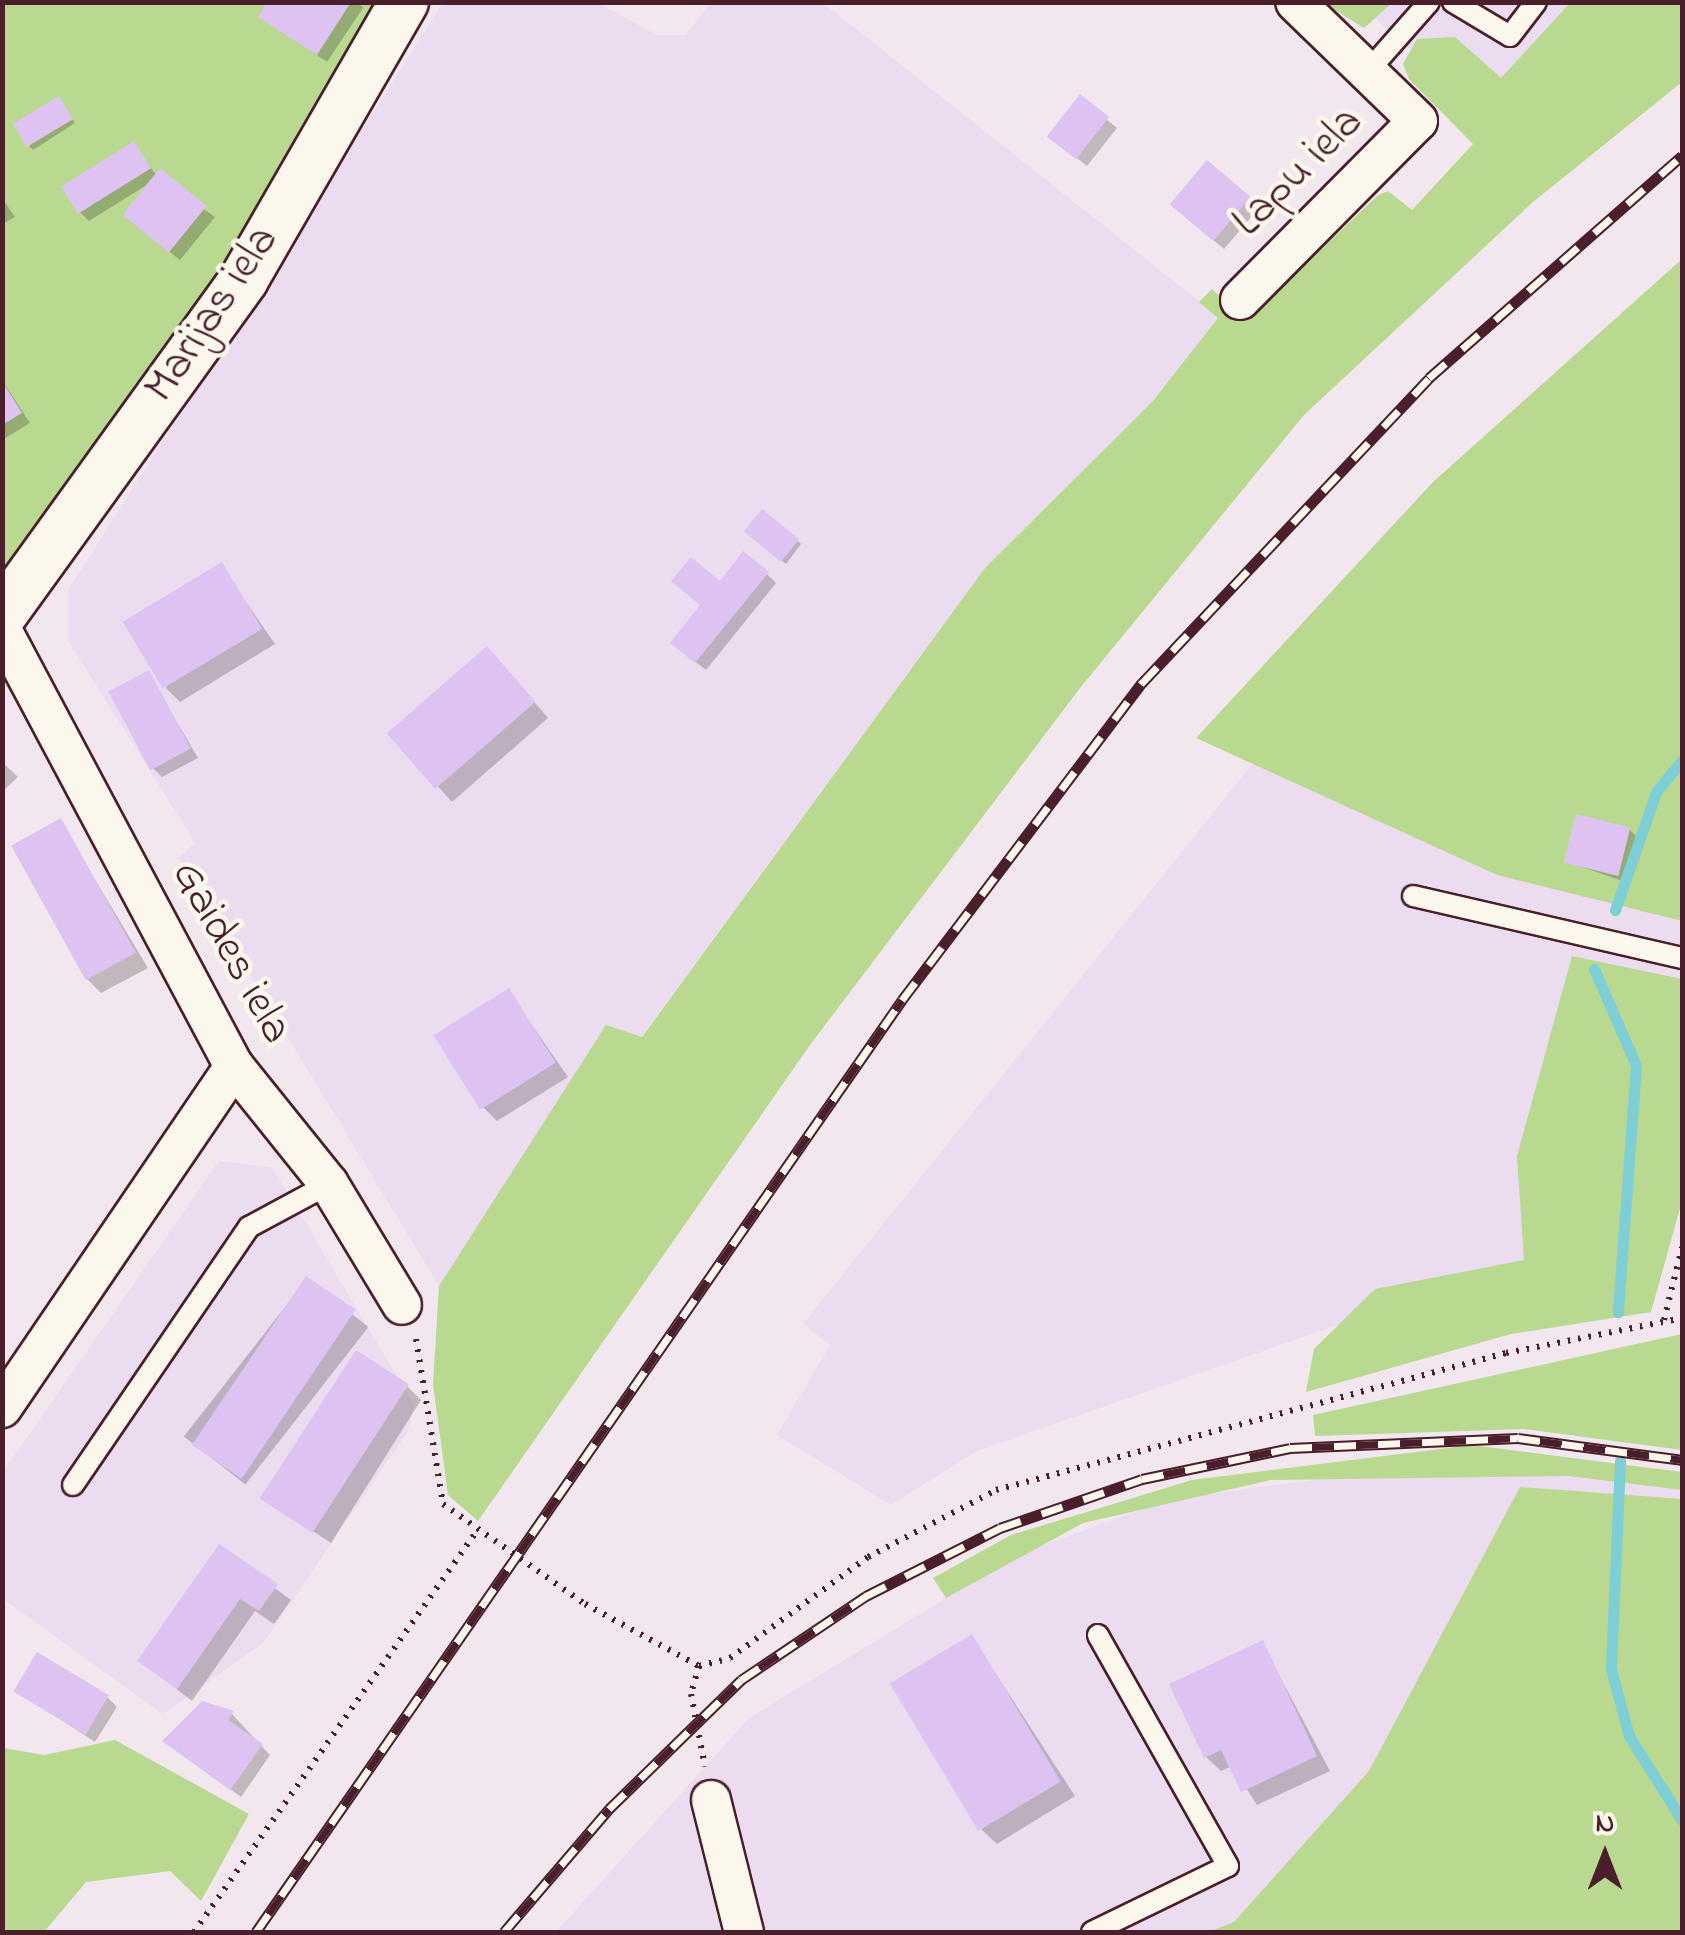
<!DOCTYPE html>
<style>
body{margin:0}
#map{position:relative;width:1685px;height:1935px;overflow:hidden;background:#f2e7ee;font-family:"Indie Flower",sans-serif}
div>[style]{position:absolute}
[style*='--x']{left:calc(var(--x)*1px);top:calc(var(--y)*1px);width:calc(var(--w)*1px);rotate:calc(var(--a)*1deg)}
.built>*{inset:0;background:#ecdcef}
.green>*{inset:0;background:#b9d890}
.shadow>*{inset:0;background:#0003;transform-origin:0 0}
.stream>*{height:11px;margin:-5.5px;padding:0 5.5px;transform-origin:5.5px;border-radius:5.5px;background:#7dcfd5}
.building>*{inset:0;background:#dec3f2;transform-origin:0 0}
.path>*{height:6px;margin-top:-3px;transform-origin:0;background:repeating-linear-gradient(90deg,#4a1f2b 0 2.5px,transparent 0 10.5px)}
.roads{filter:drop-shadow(2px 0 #4a1f2b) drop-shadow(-2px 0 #4a1f2b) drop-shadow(0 2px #4a1f2b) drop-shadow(0 -2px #4a1f2b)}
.service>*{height:20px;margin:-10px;padding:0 10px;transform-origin:10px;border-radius:10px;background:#fbf7ec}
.minor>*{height:38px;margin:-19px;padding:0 19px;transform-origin:19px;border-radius:19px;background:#fbf7ec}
.tertiary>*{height:48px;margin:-24px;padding:0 24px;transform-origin:24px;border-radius:24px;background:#fbf7ec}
.rail>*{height:11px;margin-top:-5.5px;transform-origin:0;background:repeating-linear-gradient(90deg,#fbf7ec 0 22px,#4a1f2b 0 44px);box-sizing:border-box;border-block:2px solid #4a1f2b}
span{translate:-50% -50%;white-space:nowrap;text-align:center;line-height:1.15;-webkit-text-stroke:9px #fbf7ec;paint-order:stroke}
.street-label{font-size:45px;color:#4a1f2b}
.frame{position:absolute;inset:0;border:5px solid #4a1f2b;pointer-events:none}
.north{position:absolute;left:1555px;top:1805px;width:100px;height:100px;-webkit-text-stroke:8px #fbf7ec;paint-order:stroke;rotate:0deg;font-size:28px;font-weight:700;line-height:40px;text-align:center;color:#4a1f2b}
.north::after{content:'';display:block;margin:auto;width:35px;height:45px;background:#4a1f2b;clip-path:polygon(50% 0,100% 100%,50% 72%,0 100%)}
</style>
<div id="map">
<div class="built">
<i style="clip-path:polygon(443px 3px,599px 3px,657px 35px,686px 35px,710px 3px,823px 3px,1219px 317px,1153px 401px,985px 568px,641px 1037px,439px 1286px,179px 858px,195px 843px,68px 640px,68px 590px)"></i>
<i style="clip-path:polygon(1358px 3px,1671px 3px,1519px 146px)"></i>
<i style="clip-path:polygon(1682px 488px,1682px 1004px,1649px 1273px,1369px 1314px,977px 1451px,891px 1505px,777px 1435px,830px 1345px,803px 1324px,1424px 550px)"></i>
<i style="clip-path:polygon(219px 1161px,273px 1168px,414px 1405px,408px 1431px,264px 1642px,163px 1714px,3px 1599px,3px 1472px)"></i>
<i style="clip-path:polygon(1366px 1473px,1568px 1476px,1682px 1490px,1682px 1932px,556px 1932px,749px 1718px,1019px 1554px,1170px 1499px)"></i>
</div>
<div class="green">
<i style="clip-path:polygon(3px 3px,391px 3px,212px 285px,3px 582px)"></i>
<i style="clip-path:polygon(1324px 3px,1392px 3px,1364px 28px)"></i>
<i style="clip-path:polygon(1570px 3px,1682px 3px,1682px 82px,1533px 202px,1304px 415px,1080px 688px,810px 1045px,478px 1521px,448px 1495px,433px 1385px,439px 1286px,606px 1025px,642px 1037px,985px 568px,1153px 401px,1218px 318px,1199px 302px,1212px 289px,1246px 321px,1377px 196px,1388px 191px,1412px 210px,1473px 144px,1409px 79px,1403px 64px,1417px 39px,1455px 37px,1501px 78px)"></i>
<i style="clip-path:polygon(1682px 259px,1682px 921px,1497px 875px,1196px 738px,1433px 482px)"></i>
<i style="clip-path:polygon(1572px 956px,1682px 979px,1682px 1201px,1651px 1312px,1511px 1334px,1306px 1392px,1314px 1349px,1375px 1289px,1524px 1260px,1517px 1156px)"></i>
<i style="clip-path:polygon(1682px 1334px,1682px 1450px,1524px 1429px,1315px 1436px,1313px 1415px)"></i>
<i style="clip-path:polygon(1472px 1445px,1682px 1472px,1682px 1490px,1568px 1476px,1271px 1480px,1083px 1523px,946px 1598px,933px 1578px,1011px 1535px,1192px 1480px)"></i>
<i style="clip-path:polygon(1520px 1487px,1682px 1499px,1682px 1932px,1209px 1932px,1234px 1922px,1369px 1771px)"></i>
<i style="clip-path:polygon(115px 1740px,249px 1814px,201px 1901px,170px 1871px,86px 1882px,44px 1932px,3px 1932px,3px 1748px,44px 1755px)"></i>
</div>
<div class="shadow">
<i style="clip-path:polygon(270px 2px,358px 2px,363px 8px,327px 62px,261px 16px)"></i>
<i style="clip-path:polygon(1081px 98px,1117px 128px,1087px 166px,1061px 146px)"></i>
<i style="clip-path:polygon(62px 103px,75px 123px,33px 150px,29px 146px)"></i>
<i style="clip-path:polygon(133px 144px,157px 176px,215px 217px,180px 260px,134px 224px,150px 183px,89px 221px,80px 212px)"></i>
<i style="clip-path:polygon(1207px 163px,1259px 208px,1224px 249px,1181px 213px)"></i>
<i style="clip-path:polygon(2px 198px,15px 217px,2px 224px)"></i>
<i style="clip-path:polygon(2px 380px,30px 423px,2px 440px)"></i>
<i style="clip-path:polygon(752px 536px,797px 540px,801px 544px,786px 564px)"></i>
<i style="clip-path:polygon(221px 566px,275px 644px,180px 702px,166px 688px)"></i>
<i style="clip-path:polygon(767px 574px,776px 583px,706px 670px,682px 651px)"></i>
<i style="clip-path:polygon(501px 663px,548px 718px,452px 802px,390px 733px)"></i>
<i style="clip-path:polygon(148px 673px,198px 758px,162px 777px,153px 768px)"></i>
<i style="clip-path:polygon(2px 762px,18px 777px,2px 792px)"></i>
<i style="clip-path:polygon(60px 821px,148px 968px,101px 993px,87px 979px)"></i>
<i style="clip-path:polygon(1629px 829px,1638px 838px,1628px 883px,1568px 862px)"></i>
<i style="clip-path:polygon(509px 992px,568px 1077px,497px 1121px,483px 1107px)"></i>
<i style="left:307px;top:1279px;width:78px;height:200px;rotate:38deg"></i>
<i style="clip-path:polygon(407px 1386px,421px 1400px,331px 1543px,261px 1497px)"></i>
<i style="clip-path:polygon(219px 1547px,291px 1600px,274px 1624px,255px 1611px,192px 1701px,140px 1661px)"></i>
<i style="clip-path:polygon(972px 1637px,1075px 1796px,997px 1844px,982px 1830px)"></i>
<i style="clip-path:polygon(1262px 1643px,1330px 1771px,1257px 1805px,1232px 1766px,1221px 1771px,1206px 1757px,1173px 1685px)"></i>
<i style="clip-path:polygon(16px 1690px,108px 1698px,117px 1707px,95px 1742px)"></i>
<i style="clip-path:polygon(203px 1704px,232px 1714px,270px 1755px,241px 1797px,165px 1741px)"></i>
</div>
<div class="stream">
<i style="--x:1615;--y:910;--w:125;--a:-70.8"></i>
<i style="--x:1656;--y:792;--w:41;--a:-50.9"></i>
<i style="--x:1594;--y:969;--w:105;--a:66.4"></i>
<i style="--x:1636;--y:1065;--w:248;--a:94.2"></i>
<i style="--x:1620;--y:1461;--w:208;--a:92.5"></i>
<i style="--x:1611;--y:1669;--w:69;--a:75"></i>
<i style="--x:1629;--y:1736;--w:99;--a:57.8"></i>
</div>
<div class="building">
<i style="clip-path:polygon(267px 2px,351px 2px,317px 55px,258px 17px)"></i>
<i style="left:1080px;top:94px;width:37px;height:54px;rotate:38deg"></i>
<i style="left:59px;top:96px;width:27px;height:54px;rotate:59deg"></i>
<i style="left:134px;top:141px;width:32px;height:86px;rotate:58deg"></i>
<i style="left:1207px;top:160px;width:57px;height:58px;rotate:40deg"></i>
<i style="left:160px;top:168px;width:60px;height:60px;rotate:39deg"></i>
<i style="clip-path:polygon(2px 381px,22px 413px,2px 425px)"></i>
<i style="left:762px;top:509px;width:48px;height:29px;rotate:39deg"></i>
<i style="clip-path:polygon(743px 551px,769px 572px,695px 663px,670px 643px,700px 605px,671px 581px,691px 557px,720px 581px)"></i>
<i style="left:222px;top:562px;width:78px;height:116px;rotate:59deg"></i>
<i style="left:487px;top:646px;width:74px;height:133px;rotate:49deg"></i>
<i style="left:149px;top:670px;width:89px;height:46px;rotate:62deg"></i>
<i style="left:1576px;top:814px;width:56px;height:50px;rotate:14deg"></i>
<i style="left:61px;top:818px;width:154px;height:57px;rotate:61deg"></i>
<i style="left:509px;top:988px;width:88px;height:89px;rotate:58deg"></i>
<i style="left:306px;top:1276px;width:60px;height:204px;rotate:34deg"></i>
<i style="left:356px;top:1350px;width:63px;height:177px;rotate:33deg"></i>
<i style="clip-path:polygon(219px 1544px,278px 1584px,259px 1611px,240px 1599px,177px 1689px,137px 1661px)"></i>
<i style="left:972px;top:1634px;width:172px;height:96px;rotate:59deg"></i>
<i style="clip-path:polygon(1263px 1640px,1317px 1756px,1241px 1792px,1221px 1750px,1204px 1758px,1169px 1684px)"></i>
<i style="left:37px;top:1652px;width:84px;height:46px;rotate:31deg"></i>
<i style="clip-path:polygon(202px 1701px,234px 1711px,228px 1720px,263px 1744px,230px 1790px,162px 1741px)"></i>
</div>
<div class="path">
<i style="--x:1664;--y:1320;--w:75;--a:-76.1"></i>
<i style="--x:416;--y:1339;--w:167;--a:80.7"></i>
<i style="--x:443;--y:1504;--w:174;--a:35.2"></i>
<i style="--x:585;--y:1604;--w:130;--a:28.5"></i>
<i style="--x:699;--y:1666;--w:32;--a:-14"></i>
<i style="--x:730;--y:1658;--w:171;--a:-36.2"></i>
<i style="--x:868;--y:1557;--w:144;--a:-27.6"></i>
<i style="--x:996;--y:1490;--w:528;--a:-15.04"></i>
<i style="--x:1506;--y:1353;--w:179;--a:-11.2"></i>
<i style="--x:699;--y:1666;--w:29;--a:106"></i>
<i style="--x:691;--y:1694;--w:74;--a:79.1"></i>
<i style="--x:194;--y:1932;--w:491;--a:-54.8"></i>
</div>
<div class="roads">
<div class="service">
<i style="--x:1453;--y:2;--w:66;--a:30.8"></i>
<i style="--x:1510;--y:36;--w:43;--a:-52.6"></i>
<i style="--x:1370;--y:69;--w:89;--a:-48.6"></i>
<i style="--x:1413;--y:896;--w:276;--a:13"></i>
<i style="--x:73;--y:1485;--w:312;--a:-55.7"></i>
<i style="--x:249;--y:1227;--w:91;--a:-28.3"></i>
<i style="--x:1092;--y:1932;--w:151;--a:-25.9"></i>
<i style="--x:1228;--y:1866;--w:265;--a:-119.4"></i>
</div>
<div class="minor">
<i style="--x:1240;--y:300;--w:252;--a:-45.2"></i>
<i style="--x:1418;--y:121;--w:171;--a:-135.9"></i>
<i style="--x:2;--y:630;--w:494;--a:62"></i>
<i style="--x:234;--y:1066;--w:151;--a:51.2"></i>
<i style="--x:329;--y:1184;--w:141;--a:58.9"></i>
<i style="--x:2;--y:1408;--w:413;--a:-55.8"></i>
<i style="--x:711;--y:1800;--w:136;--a:76"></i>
</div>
<div class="tertiary">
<i style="--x:2;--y:615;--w:414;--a:-54.2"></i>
<i style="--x:244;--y:279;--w:320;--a:-60"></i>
</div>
</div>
<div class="rail">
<i style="--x:256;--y:1932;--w:1134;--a:-55.27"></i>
<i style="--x:902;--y:1000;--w:398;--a:-52.9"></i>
<i style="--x:1142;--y:683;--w:419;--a:-46.7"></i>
<i style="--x:1429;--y:378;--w:337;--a:-41.3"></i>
<i style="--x:504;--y:1932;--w:162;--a:-49.5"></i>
<i style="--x:609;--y:1809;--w:185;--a:-44.3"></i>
<i style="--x:741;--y:1680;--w:151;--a:-33.9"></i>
<i style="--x:866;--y:1596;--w:150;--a:-26.9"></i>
<i style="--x:1000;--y:1528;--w:150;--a:-19"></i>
<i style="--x:1142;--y:1479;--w:151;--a:-11.8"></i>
<i style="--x:1290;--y:1448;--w:228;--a:-2.5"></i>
<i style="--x:1518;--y:1438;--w:165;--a:7.6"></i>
</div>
<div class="street-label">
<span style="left:1299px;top:173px;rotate:-45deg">Lapu iela</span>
<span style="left:213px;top:315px;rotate:-56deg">Marijas iela</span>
<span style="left:230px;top:953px;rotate:61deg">Gaides iela</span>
</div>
<div class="frame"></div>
<div class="north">N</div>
</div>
